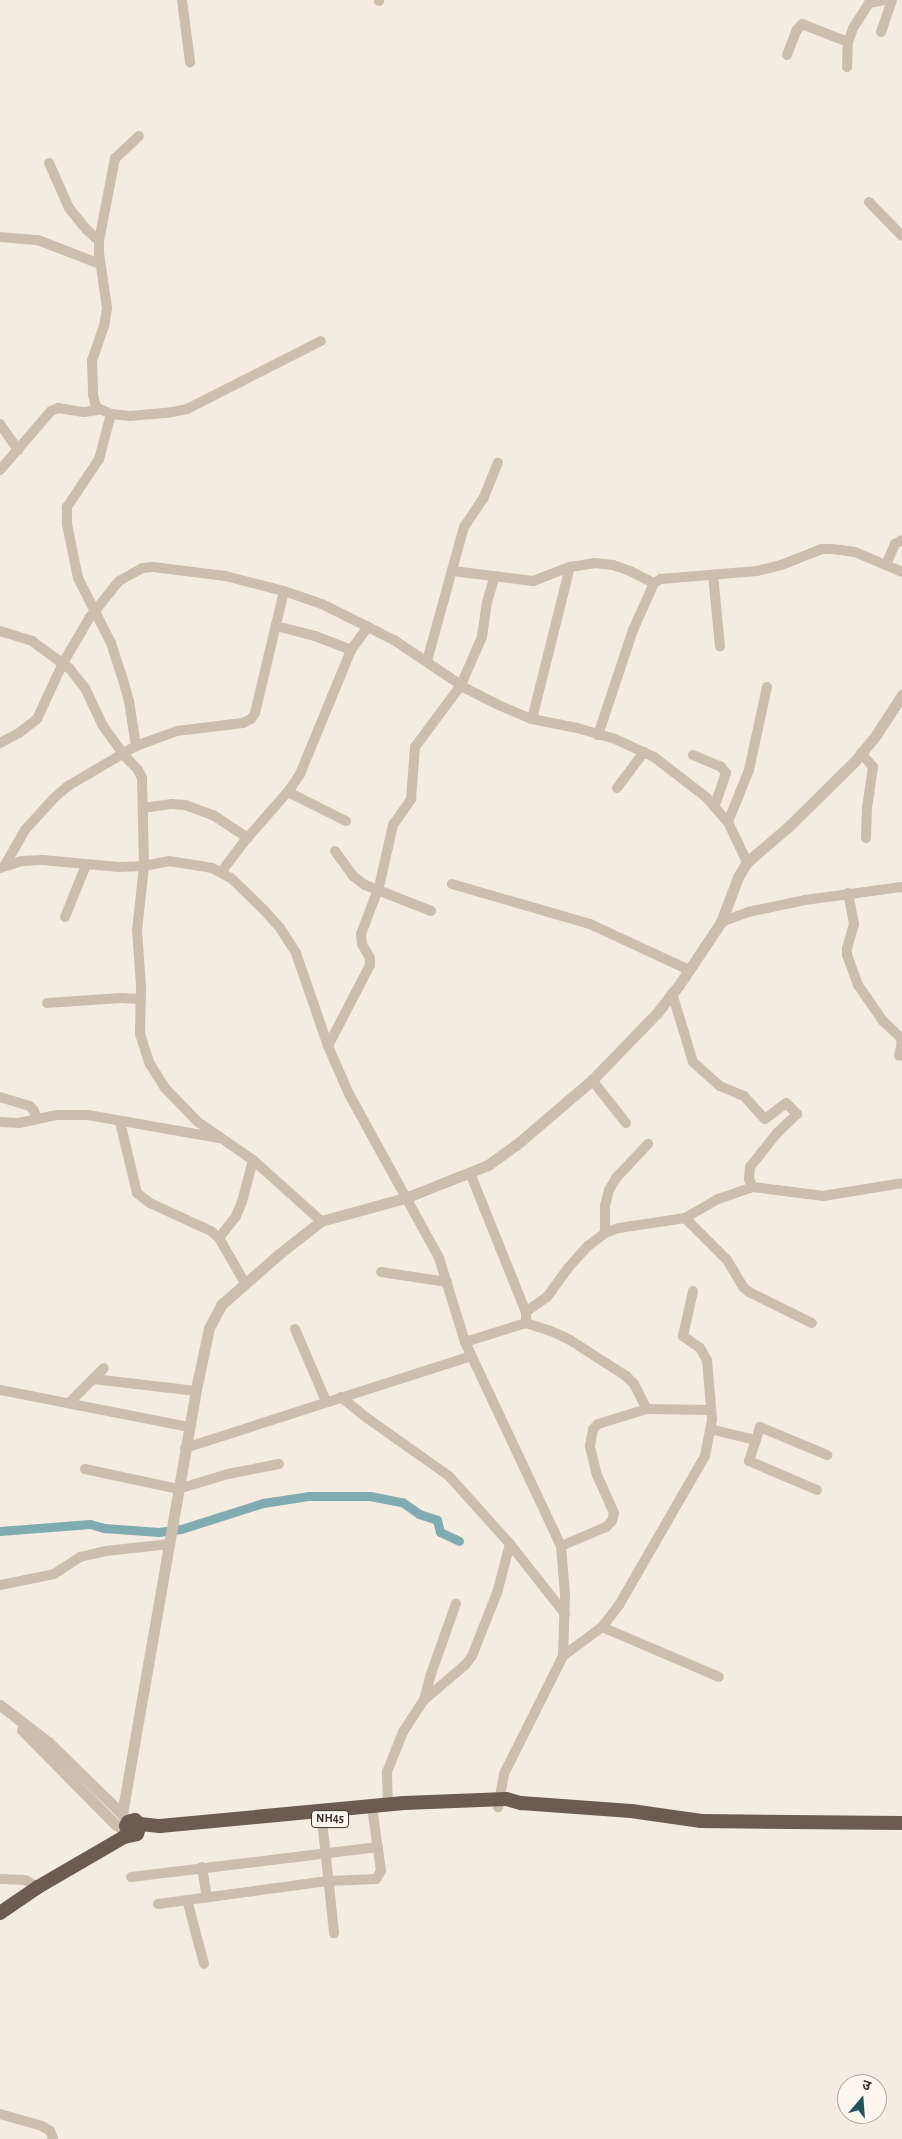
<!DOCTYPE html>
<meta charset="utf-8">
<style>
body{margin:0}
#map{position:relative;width:902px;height:2139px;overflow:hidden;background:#f4ece1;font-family:"Alegreya Sans","Noto Sans Devanagari",sans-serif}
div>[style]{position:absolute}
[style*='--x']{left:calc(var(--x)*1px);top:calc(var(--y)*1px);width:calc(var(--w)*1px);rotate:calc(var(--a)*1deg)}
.canal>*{height:9px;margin:-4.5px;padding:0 4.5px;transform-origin:4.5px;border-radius:4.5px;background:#80abb1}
.minor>*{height:10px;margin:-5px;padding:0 5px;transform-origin:5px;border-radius:5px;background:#ccbead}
.tertiary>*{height:11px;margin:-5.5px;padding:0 5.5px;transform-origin:5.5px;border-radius:5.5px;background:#ccbead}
.trunk>*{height:14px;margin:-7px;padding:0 7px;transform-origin:7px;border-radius:7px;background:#6c5b50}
span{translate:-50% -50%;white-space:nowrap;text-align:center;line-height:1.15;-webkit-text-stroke:4px #fbf6ee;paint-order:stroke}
.shield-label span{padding:1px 4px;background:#fbf6ee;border:1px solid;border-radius:4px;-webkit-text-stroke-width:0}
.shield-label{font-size:12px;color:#3b312b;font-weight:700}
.north{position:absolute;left:837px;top:2074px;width:50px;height:50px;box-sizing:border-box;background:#fbf6ee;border:1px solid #aea7a0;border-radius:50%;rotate:18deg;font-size:14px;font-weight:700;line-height:20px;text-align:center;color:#3b312b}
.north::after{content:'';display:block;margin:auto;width:18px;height:22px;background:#20545d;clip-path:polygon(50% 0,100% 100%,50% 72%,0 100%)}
</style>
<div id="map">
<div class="canal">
<i style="--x:0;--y:1531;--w:90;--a:-4.4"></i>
<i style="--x:90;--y:1524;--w:15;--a:16"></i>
<i style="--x:104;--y:1528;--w:55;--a:4.2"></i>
<i style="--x:159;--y:1532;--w:22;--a:-8"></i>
<i style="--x:181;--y:1529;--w:86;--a:-17.6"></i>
<i style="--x:263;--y:1503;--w:47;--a:-8.7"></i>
<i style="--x:309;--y:1496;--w:61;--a:0"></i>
<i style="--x:370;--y:1496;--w:33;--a:11"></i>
<i style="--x:402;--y:1502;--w:21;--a:35"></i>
<i style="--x:419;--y:1514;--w:19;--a:18"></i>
<i style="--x:437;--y:1520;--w:12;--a:76"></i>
<i style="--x:440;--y:1532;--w:21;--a:25"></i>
</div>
<div class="minor">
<i style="--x:182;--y:0;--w:63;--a:82.6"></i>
<i style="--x:379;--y:0;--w:1;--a:90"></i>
<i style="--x:881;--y:32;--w:34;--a:-71"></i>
<i style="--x:787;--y:55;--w:26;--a:-69"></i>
<i style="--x:796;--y:31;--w:9;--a:-49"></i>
<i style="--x:802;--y:24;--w:49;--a:21.4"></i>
<i style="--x:847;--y:67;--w:25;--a:-88"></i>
<i style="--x:848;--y:42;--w:15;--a:-70"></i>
<i style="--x:853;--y:28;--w:30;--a:-57"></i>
<i style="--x:869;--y:3;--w:16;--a:-11"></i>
<i style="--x:139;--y:136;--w:33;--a:137"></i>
<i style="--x:115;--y:158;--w:85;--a:100.9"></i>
<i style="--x:99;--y:241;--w:12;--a:90"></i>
<i style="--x:99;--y:253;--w:56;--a:81.7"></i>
<i style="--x:107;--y:308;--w:18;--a:99"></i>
<i style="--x:104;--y:326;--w:37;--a:109"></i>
<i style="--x:92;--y:361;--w:34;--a:88"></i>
<i style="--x:93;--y:395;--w:12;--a:76"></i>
<i style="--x:96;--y:407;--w:17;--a:25"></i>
<i style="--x:111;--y:414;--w:19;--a:6"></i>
<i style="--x:130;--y:416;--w:37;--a:-5"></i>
<i style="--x:167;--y:413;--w:20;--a:-11"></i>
<i style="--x:187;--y:409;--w:150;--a:-26.9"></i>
<i style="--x:49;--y:163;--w:49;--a:66"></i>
<i style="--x:69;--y:208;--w:27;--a:51"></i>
<i style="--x:86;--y:229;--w:18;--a:43"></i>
<i style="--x:869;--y:202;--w:47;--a:45.9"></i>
<i style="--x:0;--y:237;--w:38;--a:5"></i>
<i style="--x:38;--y:240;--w:66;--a:21.2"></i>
<i style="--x:111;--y:414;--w:47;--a:104.9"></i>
<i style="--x:99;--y:459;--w:58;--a:123.7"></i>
<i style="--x:67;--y:507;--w:17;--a:90"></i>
<i style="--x:67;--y:524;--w:55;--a:78.5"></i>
<i style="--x:78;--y:578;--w:73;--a:63.1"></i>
<i style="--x:111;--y:643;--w:32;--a:72"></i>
<i style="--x:121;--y:673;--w:29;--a:74"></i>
<i style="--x:129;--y:701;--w:46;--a:81.2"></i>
<i style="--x:0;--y:424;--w:32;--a:55"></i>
<i style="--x:0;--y:470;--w:78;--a:-49.2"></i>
<i style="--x:51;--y:411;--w:8;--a:-23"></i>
<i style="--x:58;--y:408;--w:26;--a:9"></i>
<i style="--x:84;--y:412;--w:15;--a:-8"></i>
<i style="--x:886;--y:565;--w:23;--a:-67"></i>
<i style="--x:895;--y:544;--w:8;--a:-30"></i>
<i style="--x:453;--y:571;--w:81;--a:7.1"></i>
<i style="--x:533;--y:581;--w:40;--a:-21"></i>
<i style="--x:570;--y:567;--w:24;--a:-9"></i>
<i style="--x:594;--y:563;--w:19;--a:6"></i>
<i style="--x:613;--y:565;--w:18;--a:19"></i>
<i style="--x:630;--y:571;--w:27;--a:27"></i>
<i style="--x:713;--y:575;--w:72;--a:84.4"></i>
<i style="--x:276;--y:626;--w:40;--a:14.4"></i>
<i style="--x:315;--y:636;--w:39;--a:21"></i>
<i style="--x:0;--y:631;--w:34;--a:17"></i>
<i style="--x:32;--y:641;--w:47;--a:36.4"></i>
<i style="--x:70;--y:669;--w:24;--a:52"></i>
<i style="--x:85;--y:688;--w:42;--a:64.7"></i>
<i style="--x:103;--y:726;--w:36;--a:54"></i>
<i style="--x:124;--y:755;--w:21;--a:47"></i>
<i style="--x:138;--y:770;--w:9;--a:63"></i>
<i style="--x:142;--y:778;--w:88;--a:88.7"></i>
<i style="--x:144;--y:866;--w:64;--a:96.2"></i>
<i style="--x:137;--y:930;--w:56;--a:85.9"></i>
<i style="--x:141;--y:986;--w:48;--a:91.2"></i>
<i style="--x:140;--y:1034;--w:32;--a:72"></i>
<i style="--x:150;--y:1064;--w:28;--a:58"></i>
<i style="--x:165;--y:1088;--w:47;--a:45.9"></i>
<i style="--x:198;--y:1122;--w:67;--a:34.6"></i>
<i style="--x:253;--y:1160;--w:91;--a:41.9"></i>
<i style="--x:427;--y:661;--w:139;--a:-74.6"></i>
<i style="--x:464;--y:527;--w:36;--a:-56"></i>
<i style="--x:484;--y:497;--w:37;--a:-68"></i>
<i style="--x:532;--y:719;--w:157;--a:-76"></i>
<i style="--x:598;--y:735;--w:111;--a:-71.6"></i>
<i style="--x:633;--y:630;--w:51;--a:-65.9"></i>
<i style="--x:654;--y:583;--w:8;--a:-30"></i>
<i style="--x:661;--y:579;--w:96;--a:-4.8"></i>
<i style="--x:757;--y:571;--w:25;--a:-14"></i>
<i style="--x:781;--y:565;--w:44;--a:-21.3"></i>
<i style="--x:822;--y:549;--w:11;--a:0"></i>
<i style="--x:833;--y:549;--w:22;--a:8"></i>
<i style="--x:855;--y:552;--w:51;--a:23.1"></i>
<i style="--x:0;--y:743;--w:21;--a:-28"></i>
<i style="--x:19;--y:733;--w:23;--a:-38"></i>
<i style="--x:37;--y:719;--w:62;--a:-65.1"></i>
<i style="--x:63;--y:663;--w:53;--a:-59.6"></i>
<i style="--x:90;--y:617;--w:46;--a:-51.1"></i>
<i style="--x:119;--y:581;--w:26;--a:-29"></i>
<i style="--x:142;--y:568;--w:11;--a:-5"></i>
<i style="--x:153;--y:567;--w:73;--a:7.1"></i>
<i style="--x:225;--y:576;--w:61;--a:14.3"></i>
<i style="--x:284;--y:591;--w:40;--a:18.9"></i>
<i style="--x:322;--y:604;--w:51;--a:26.6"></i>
<i style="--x:861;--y:753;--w:18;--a:49"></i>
<i style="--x:873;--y:767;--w:41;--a:98.3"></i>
<i style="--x:867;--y:808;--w:30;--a:92"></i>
<i style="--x:693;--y:755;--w:30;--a:23"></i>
<i style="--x:721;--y:767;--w:8;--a:50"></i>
<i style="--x:726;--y:773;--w:36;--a:109"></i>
<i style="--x:617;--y:788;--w:45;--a:-53.1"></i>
<i style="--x:288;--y:792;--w:65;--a:26.6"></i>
<i style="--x:143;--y:808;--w:28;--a:-8"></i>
<i style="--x:171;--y:804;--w:14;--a:4"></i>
<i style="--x:185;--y:805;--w:30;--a:20"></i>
<i style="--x:213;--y:815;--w:42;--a:33.3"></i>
<i style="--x:728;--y:822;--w:56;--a:-68"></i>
<i style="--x:749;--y:770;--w:85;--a:-77.8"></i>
<i style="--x:335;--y:851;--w:31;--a:54"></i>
<i style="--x:353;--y:876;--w:15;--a:37"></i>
<i style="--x:365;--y:885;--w:71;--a:21.5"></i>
<i style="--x:5;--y:865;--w:40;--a:-60.3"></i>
<i style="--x:25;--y:830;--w:43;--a:-47.8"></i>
<i style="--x:54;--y:798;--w:18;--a:-41"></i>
<i style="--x:68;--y:786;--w:79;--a:-30.5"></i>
<i style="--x:136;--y:746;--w:44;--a:-20.1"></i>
<i style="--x:177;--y:731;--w:66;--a:-6.9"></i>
<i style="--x:243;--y:723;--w:9;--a:-27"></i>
<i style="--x:251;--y:719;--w:7;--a:-56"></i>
<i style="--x:255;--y:713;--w:125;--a:-76.6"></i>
<i style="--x:0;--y:868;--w:23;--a:-18"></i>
<i style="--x:22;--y:861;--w:21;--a:-3"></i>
<i style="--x:43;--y:860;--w:76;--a:5.3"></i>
<i style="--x:119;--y:867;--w:25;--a:-2"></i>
<i style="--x:144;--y:866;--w:25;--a:-11"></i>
<i style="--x:169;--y:861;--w:44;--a:9.2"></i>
<i style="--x:212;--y:868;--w:21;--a:28"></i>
<i style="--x:231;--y:878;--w:46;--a:44.1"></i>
<i style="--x:264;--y:910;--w:24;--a:48"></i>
<i style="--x:280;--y:928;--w:30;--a:57"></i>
<i style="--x:296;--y:953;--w:98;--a:71"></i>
<i style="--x:328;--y:1046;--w:52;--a:66.4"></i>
<i style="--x:349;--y:1094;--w:187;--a:61.2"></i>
<i style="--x:439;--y:1258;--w:88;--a:72.8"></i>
<i style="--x:465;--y:1342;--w:225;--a:64.8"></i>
<i style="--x:561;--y:1546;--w:49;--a:85.3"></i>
<i style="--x:565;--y:1595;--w:61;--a:91.9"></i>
<i style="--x:563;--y:1656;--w:132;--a:116.6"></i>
<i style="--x:504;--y:1774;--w:34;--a:100"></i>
<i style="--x:222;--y:871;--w:35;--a:-53"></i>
<i style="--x:243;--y:843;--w:72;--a:-49"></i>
<i style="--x:290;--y:789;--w:18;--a:-56"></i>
<i style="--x:300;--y:774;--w:134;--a:-67.6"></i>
<i style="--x:351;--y:650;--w:29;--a:-54"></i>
<i style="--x:368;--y:627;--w:29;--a:27"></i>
<i style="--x:394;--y:640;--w:88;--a:33.9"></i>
<i style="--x:467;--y:689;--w:33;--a:27"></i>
<i style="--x:496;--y:704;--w:39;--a:23"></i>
<i style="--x:532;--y:719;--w:46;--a:11.3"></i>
<i style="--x:577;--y:728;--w:40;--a:16"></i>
<i style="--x:615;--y:739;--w:43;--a:24.8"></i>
<i style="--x:654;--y:757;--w:66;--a:37.6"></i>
<i style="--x:706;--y:797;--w:33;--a:49"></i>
<i style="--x:728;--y:822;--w:44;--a:64.6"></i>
<i style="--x:452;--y:884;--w:144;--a:16.2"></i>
<i style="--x:590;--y:924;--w:109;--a:24.9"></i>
<i style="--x:848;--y:893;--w:32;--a:79"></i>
<i style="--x:854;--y:924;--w:25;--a:106"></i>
<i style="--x:847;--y:948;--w:7;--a:90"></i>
<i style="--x:847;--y:955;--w:32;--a:70"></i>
<i style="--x:858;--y:985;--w:44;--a:55.2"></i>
<i style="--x:883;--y:1021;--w:23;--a:43"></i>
<i style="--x:900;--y:1037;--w:5;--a:68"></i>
<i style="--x:902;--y:1042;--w:14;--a:102"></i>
<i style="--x:65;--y:917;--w:56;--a:-68"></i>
<i style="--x:721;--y:922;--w:29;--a:-20"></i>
<i style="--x:748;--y:912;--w:58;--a:-11.9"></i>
<i style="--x:805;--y:900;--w:98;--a:-7.6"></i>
<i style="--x:672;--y:993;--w:72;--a:73.1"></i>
<i style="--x:693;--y:1062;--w:36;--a:42"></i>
<i style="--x:720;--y:1086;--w:26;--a:23"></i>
<i style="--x:744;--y:1096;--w:31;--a:48"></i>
<i style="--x:765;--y:1119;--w:26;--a:-37"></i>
<i style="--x:786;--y:1103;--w:16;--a:45"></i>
<i style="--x:797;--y:1114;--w:28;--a:136"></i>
<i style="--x:777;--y:1133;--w:43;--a:128.5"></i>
<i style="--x:750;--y:1167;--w:12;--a:95"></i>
<i style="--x:749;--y:1179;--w:9;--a:63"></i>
<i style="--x:47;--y:1003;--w:74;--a:-3.9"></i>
<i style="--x:121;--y:998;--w:20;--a:3"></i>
<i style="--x:328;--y:1046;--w:91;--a:-62.6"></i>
<i style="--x:370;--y:965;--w:7;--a:-90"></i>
<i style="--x:370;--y:958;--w:16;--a:-120"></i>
<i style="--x:362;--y:944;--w:10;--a:-96"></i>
<i style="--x:361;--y:934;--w:50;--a:-69"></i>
<i style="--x:379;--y:887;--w:64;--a:-77.3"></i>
<i style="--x:393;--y:825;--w:32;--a:-55"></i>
<i style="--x:411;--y:799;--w:52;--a:-85.6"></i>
<i style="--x:415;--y:747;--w:77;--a:-53.4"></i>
<i style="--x:461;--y:685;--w:52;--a:-66.4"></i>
<i style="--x:482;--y:637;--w:35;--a:-82"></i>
<i style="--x:487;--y:602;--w:27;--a:-73"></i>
<i style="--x:592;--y:1080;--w:55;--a:51.7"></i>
<i style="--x:0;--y:1097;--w:31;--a:17"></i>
<i style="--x:30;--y:1106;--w:6;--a:51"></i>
<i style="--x:34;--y:1111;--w:8;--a:67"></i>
<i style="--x:0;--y:1122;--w:19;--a:3"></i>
<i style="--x:19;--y:1123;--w:39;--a:-12"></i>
<i style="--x:57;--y:1115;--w:31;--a:0"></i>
<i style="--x:88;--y:1115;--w:132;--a:10"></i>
<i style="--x:120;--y:1122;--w:73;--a:76.5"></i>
<i style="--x:137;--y:1193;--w:16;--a:38"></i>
<i style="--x:150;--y:1203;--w:67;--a:24.7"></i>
<i style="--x:211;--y:1231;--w:11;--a:41"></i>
<i style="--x:219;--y:1238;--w:52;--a:60"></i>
<i style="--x:470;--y:1173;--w:150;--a:68.1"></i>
<i style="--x:526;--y:1312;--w:7;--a:90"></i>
<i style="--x:685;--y:1218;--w:59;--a:45"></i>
<i style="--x:727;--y:1260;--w:31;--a:59"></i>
<i style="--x:743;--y:1287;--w:8;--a:40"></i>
<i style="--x:749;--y:1292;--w:70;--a:26.2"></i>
<i style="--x:605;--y:1233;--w:27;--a:-90"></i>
<i style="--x:605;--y:1206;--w:16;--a:-76"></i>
<i style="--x:609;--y:1190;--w:14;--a:-60"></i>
<i style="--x:616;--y:1178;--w:47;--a:-46.7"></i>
<i style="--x:219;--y:1238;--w:28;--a:-52"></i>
<i style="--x:236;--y:1216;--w:15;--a:-67"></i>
<i style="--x:242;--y:1202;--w:43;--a:-75.3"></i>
<i style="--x:381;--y:1272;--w:67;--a:8.6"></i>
<i style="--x:526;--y:1312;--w:26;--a:-36"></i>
<i style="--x:547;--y:1297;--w:36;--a:-54"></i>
<i style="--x:568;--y:1268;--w:30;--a:-48"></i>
<i style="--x:588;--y:1246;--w:21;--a:-37"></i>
<i style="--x:605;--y:1233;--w:15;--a:-20"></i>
<i style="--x:619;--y:1228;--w:67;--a:-8.6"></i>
<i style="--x:685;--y:1218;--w:38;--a:-30"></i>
<i style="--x:718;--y:1199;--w:37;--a:-19"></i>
<i style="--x:753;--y:1187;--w:71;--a:7.3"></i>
<i style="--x:823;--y:1196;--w:80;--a:-9.3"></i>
<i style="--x:295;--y:1329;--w:78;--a:66.7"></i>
<i style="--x:465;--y:1342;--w:64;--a:-17.3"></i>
<i style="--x:526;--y:1323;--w:26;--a:18"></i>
<i style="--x:551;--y:1331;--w:21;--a:25"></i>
<i style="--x:570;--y:1340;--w:67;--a:32.7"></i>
<i style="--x:626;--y:1376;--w:11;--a:45"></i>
<i style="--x:634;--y:1384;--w:28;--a:63"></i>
<i style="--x:93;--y:1379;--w:104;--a:6.6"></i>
<i style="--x:0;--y:1390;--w:192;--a:11.1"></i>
<i style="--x:341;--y:1397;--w:33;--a:39"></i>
<i style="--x:367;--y:1418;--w:100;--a:35.3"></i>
<i style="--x:449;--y:1476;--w:91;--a:48.1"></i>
<i style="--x:510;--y:1544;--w:89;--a:51.8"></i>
<i style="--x:69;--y:1403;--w:49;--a:-45"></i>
<i style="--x:710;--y:1429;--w:46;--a:13.7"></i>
<i style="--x:185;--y:1448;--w:300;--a:-17.8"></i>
<i style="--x:85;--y:1469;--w:95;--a:12.1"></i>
<i style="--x:178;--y:1489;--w:52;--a:-16.7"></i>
<i style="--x:228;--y:1474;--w:52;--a:-11.1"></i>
<i style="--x:817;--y:1490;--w:74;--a:-156.9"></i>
<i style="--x:749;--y:1461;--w:36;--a:-72"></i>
<i style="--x:760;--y:1427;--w:73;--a:22.7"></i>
<i style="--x:561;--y:1546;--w:49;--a:-22.9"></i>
<i style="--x:606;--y:1527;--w:8;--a:-45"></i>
<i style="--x:612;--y:1521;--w:8;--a:-76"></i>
<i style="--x:614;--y:1513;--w:42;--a:-114.1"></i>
<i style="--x:597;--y:1475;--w:30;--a:-104"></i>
<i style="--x:590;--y:1446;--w:17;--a:-80"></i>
<i style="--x:593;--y:1429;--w:7;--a:-45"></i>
<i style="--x:598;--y:1424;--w:51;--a:-17"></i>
<i style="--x:647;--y:1409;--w:63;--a:0.9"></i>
<i style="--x:0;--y:1585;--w:55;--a:-11.5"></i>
<i style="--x:54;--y:1574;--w:31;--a:-33"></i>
<i style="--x:80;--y:1557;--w:27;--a:-13"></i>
<i style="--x:106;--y:1551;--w:64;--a:-6.2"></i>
<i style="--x:602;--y:1627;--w:127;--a:23.1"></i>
<i style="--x:563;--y:1656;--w:49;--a:-36.6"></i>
<i style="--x:602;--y:1627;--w:28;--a:-52"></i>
<i style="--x:619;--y:1605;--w:172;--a:-60"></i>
<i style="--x:705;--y:1456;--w:38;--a:-79"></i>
<i style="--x:712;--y:1419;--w:59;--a:-94.8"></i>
<i style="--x:707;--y:1360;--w:14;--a:-120"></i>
<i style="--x:700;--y:1348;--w:21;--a:-145"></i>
<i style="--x:683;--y:1336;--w:46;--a:-77.5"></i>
<i style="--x:424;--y:1700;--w:24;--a:-75"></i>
<i style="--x:430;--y:1677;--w:78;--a:-70.6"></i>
<i style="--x:388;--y:1805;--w:33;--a:-92"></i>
<i style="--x:387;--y:1772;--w:43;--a:-68.2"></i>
<i style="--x:403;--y:1732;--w:38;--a:-57"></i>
<i style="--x:424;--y:1700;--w:54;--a:-40.5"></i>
<i style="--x:465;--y:1665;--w:11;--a:-52"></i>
<i style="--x:472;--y:1656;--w:68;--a:-68.4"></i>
<i style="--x:497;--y:1593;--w:51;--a:-75.1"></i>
<i style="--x:322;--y:1820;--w:114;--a:83.9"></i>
<i style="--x:202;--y:1867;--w:31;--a:81"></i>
<i style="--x:131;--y:1877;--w:249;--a:-6.9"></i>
<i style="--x:0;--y:1879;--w:25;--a:2"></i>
<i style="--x:25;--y:1880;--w:15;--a:28"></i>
<i style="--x:187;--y:1900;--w:66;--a:75.1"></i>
<i style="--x:158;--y:1904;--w:173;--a:-7.7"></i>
<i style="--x:329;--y:1881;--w:47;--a:-2.4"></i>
<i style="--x:376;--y:1879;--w:9;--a:-58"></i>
<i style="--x:381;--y:1871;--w:58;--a:-98"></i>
<i style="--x:0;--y:2114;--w:44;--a:15.9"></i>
<i style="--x:42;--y:2126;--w:9;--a:32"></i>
<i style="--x:50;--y:2131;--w:9;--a:69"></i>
</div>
<div class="tertiary">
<i style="--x:0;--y:1705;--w:61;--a:37.6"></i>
<i style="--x:48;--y:1742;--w:107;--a:44.2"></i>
<i style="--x:22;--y:1730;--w:132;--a:45.3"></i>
<i style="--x:115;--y:1824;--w:13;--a:32"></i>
<i style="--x:122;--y:1814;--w:441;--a:-80.1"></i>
<i style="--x:198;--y:1380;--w:53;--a:-78.1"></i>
<i style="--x:209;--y:1328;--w:26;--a:-62"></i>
<i style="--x:221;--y:1305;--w:77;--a:-41.3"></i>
<i style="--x:279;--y:1254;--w:53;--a:-38.2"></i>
<i style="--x:321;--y:1221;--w:87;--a:-15.3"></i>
<i style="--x:405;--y:1198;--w:89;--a:-21.7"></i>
<i style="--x:488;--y:1165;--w:34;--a:-36"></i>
<i style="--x:516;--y:1145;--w:100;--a:-40.5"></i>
<i style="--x:592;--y:1080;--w:93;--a:-45.9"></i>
<i style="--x:657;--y:1013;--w:36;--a:-52"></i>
<i style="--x:679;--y:985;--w:76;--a:-56.3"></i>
<i style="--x:721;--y:922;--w:48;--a:-69.3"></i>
<i style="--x:738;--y:877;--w:17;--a:-59"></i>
<i style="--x:747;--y:862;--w:54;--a:-40.5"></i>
<i style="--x:788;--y:827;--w:94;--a:-44.6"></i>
<i style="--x:855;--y:761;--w:33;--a:-51"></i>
<i style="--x:876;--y:735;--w:48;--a:-57"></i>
</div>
<div class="trunk">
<i style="--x:140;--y:1824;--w:20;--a:6"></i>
<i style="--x:160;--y:1826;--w:245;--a:-5.4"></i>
<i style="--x:404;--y:1803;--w:102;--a:-2.2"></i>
<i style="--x:506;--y:1799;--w:16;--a:15"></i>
<i style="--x:521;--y:1803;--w:110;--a:4.2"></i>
<i style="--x:631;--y:1811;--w:71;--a:8.1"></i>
<i style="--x:701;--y:1821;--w:201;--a:0.6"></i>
<i style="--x:0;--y:1913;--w:46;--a:-34.4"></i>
<i style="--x:38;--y:1887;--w:99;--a:-30.2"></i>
<i style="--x:124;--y:1837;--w:13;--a:-13"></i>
<i style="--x:137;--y:1834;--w:9;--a:-72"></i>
<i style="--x:140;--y:1825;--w:7;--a:-135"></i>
<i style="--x:135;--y:1820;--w:7;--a:164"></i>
<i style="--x:128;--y:1822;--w:4;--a:117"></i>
<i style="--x:126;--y:1826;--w:9;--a:63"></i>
</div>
<div class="shield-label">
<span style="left:330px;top:1819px">NH45</span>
</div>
<div class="north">उ</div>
</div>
